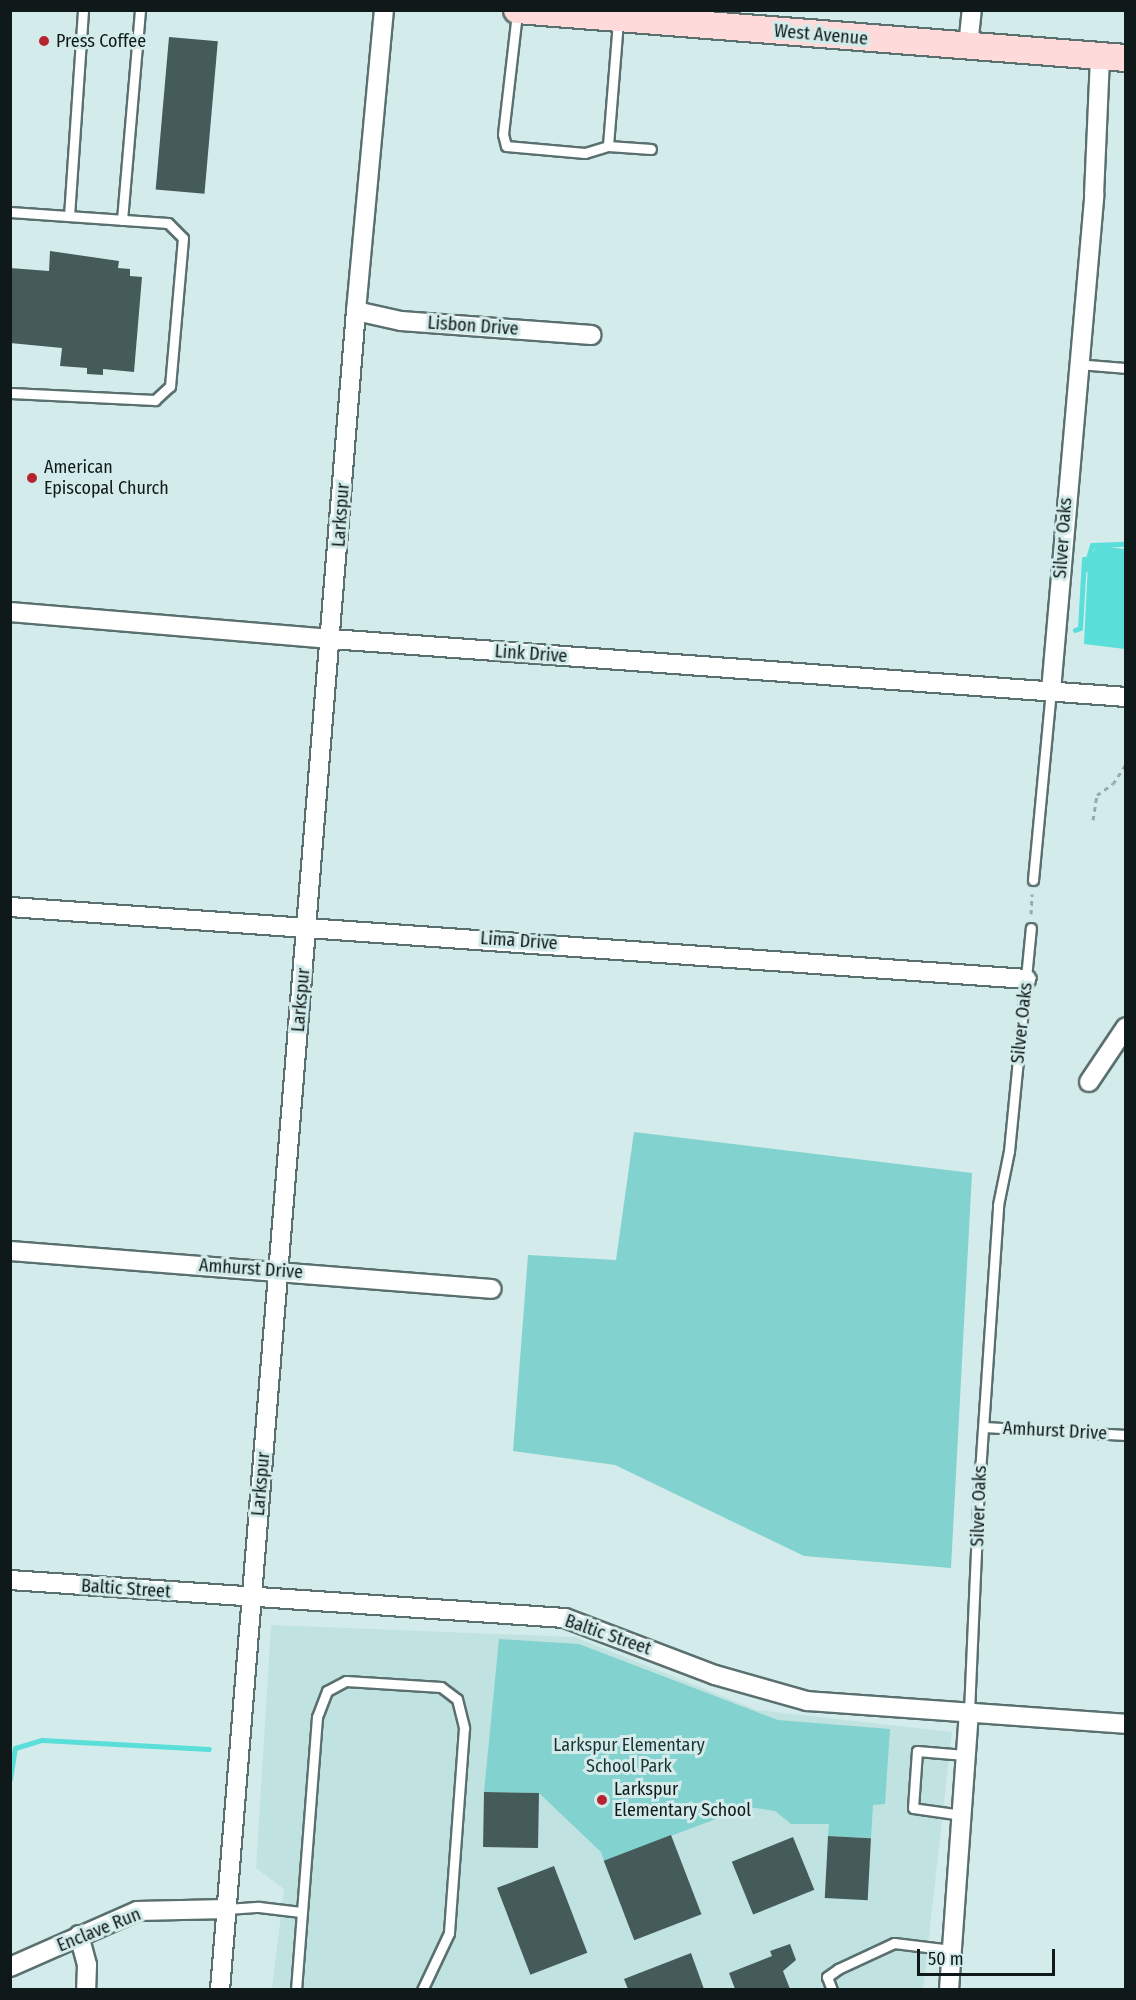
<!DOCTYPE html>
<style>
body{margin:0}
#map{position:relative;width:1136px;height:2000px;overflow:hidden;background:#d3eceb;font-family:"Fira Sans Condensed",sans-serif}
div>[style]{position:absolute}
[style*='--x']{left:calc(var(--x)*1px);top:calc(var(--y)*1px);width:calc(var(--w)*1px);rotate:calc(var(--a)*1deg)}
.built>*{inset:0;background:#c0e3e1}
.green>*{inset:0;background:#82d2cf}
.water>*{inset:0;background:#5adeda}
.stream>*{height:5px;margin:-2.5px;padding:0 2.5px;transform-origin:2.5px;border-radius:2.5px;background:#5adeda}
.building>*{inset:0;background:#455b5a;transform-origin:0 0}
.path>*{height:3px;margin-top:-1.5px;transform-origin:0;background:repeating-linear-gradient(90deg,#97abaa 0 4.5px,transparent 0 9px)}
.roads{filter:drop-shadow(2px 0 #5a706f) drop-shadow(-2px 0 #5a706f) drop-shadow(0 2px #5a706f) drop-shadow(0 -2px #5a706f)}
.lane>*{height:9px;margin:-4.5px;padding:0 4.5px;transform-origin:4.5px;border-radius:4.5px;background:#fff}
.street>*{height:18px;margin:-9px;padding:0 9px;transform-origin:9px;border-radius:9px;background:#fff}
.secondary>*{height:26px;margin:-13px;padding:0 13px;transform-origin:13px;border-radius:13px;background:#fedbda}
.dots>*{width:16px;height:16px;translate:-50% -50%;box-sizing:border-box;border:3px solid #d3eceb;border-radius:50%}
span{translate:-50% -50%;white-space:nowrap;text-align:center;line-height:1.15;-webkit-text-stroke:6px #d3eceb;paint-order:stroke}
.street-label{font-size:18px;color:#101919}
.poi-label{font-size:18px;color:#101919}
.left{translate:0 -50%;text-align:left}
.park-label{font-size:18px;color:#1d3433}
.frame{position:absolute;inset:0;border:12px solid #101919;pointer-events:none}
.scale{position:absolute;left:917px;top:1949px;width:138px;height:27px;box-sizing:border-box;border:3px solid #101919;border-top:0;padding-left:8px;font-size:18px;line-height:21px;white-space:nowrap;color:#101919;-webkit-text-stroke:4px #d3eceb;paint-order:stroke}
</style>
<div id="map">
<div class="built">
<i style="clip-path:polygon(271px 1625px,575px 1637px,757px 1710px,952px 1732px,923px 1989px,272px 1989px,284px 1889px,256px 1868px)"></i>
</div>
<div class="green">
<i style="clip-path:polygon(634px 1132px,972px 1173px,951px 1568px,804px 1556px,615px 1465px,513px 1451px,528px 1255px,616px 1260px)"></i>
<i style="clip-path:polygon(499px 1639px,579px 1644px,778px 1720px,890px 1729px,885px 1804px,873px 1805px,871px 1838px,828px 1836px,829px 1824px,791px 1824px,775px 1811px,748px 1807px,604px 1861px,601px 1852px,539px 1793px,484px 1792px)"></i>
</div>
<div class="water">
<i style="clip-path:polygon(1101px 546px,1125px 549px,1125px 649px,1084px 644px,1088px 563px,1095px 548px)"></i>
</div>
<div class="stream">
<i style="--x:1075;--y:630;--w:5;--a:-22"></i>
<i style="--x:1080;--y:628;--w:69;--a:-86.7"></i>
<i style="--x:1084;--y:559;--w:10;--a:84"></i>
<i style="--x:1085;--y:569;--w:25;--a:-74"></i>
<i style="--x:1092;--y:545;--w:34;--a:-2"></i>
<i style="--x:10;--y:1779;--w:31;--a:-81"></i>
<i style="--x:15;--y:1748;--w:28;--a:-17"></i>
<i style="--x:42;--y:1740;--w:167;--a:3.1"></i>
</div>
<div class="building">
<i style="left:169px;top:37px;width:49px;height:153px;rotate:5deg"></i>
<i style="clip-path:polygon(50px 251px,119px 261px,118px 268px,130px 269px,130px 276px,142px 277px,134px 372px,103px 369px,103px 375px,87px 374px,87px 368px,60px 366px,62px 348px,10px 343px,10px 268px,49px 271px)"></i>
<i style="left:484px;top:1792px;width:55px;height:55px;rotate:1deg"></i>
<i style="left:671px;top:1835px;width:85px;height:72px;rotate:69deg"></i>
<i style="left:828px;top:1836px;width:43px;height:62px;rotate:3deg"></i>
<i style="left:793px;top:1837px;width:57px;height:66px;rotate:68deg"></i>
<i style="left:554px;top:1866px;width:93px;height:61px;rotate:69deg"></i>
<i style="clip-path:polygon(790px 1944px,796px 1960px,783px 1971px,790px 1989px,735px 1989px,729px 1973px,772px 1956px,770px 1951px)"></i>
<i style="clip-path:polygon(691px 1953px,704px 1989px,628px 1989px,624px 1979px)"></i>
</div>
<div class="path">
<i style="--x:1093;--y:820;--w:25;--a:-81"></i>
<i style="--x:1097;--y:795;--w:19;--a:-35"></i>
<i style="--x:1113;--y:784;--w:24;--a:-57"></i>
<i style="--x:1031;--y:914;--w:20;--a:-87"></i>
</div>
<div class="roads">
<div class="lane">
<i style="--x:517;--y:13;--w:122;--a:96.6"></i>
<i style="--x:503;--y:134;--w:12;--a:76"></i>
<i style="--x:506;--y:146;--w:79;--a:5.1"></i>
<i style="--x:585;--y:153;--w:24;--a:-17"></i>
<i style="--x:618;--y:21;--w:125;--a:94.6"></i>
<i style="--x:608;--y:146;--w:43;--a:4"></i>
<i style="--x:10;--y:212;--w:158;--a:4"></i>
<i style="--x:168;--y:223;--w:21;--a:45"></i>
<i style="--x:183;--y:238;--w:149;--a:95"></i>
<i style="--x:170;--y:386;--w:21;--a:137"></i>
<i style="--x:155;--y:400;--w:145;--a:-177.2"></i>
<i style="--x:69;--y:216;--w:206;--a:-86.1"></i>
<i style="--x:122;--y:220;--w:211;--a:-85.1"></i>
<i style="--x:1077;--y:364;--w:49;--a:4.7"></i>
<i style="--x:1033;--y:880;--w:190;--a:-84.6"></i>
<i style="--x:984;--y:1427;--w:142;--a:3.2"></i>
<i style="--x:969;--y:1712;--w:225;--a:-87.5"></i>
<i style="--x:979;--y:1487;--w:283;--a:-86.1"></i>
<i style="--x:998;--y:1205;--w:55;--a:-78.5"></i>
<i style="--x:1009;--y:1151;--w:224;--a:-84.4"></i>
<i style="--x:962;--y:1815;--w:49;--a:-171.9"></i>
<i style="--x:913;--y:1808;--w:57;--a:-86"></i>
<i style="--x:917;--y:1751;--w:48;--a:4.8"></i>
<i style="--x:227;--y:1909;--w:32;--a:-4"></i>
<i style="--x:259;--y:1907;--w:42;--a:6.8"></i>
<i style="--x:296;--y:1990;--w:274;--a:-85.6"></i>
<i style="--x:317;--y:1717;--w:28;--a:-69"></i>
<i style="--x:327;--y:1691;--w:21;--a:-28"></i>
<i style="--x:346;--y:1681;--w:95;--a:3.6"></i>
<i style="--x:441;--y:1687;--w:20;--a:37"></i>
<i style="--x:457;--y:1699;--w:30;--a:76"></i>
<i style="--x:464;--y:1728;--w:206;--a:94.2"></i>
<i style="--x:449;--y:1933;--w:63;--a:115.3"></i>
<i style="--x:832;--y:1990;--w:14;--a:-111"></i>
<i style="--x:827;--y:1977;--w:14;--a:-36"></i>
<i style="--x:838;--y:1969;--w:62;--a:-24.9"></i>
<i style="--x:894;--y:1943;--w:58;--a:6.9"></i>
</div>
<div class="street">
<i style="--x:968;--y:46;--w:36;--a:-84"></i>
<i style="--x:356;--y:311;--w:46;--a:12.5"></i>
<i style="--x:401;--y:321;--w:191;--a:4.2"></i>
<i style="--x:10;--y:612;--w:322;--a:4.8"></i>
<i style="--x:331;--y:639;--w:797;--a:4.17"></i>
<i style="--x:1051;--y:691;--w:498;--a:-85"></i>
<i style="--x:1094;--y:195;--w:139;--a:-87.5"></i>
<i style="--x:10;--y:907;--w:1019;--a:4.05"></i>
<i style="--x:1089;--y:1082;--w:66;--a:-56.1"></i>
<i style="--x:10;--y:1251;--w:483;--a:4.5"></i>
<i style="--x:10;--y:1580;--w:556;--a:3.92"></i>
<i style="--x:565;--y:1618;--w:160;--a:20.8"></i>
<i style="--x:715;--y:1675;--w:96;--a:15.8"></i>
<i style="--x:807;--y:1701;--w:320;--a:4.1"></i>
<i style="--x:79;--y:1935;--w:31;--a:75"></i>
<i style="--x:87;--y:1965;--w:25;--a:92"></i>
<i style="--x:10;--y:1967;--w:139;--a:-23.8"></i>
<i style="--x:137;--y:1911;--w:90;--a:-1.3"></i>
<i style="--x:220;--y:1990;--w:1684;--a:-85.37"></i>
<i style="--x:356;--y:311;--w:302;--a:-84.7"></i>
<i style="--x:949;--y:1990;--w:279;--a:-85.9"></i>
</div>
<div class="secondary">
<i style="--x:517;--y:10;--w:611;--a:4.51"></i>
</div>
</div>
<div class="dots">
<i style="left:44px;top:41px;background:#b6252f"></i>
<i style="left:32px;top:478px;background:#b6252f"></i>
<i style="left:602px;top:1800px;background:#b6252f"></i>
</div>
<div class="street-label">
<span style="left:821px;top:35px;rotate:5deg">West Avenue</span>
<span style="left:473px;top:326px;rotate:4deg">Lisbon Drive</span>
<span style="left:341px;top:515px;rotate:-86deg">Larkspur</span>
<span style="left:1063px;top:538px;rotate:-86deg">Silver Oaks</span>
<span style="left:531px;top:654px;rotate:4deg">Link Drive</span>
<span style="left:519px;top:941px;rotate:4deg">Lima Drive</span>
<span style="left:301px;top:1000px;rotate:-85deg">Larkspur</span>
<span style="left:1022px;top:1023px;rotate:-84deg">Silver Oaks</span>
<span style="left:251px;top:1269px;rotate:4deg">Amhurst Drive</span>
<span style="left:1055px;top:1431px;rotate:3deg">Amhurst Drive</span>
<span style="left:261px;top:1484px;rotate:-85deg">Larkspur</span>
<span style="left:979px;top:1506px;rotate:-88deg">Silver Oaks</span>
<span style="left:126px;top:1589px;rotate:4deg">Baltic Street</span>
<span style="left:608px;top:1635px;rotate:19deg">Baltic Street</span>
<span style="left:99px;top:1930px;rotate:-22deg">Enclave Run</span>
</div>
<div class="poi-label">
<span class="left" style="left:56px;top:41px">Press Coffee</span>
<span class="left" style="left:44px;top:478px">American<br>Episcopal Church</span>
<span class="left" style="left:614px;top:1800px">Larkspur<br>Elementary School</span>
</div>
<div class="park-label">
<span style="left:629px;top:1756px">Larkspur Elementary<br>School Park</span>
</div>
<div class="frame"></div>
<div class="scale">50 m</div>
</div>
